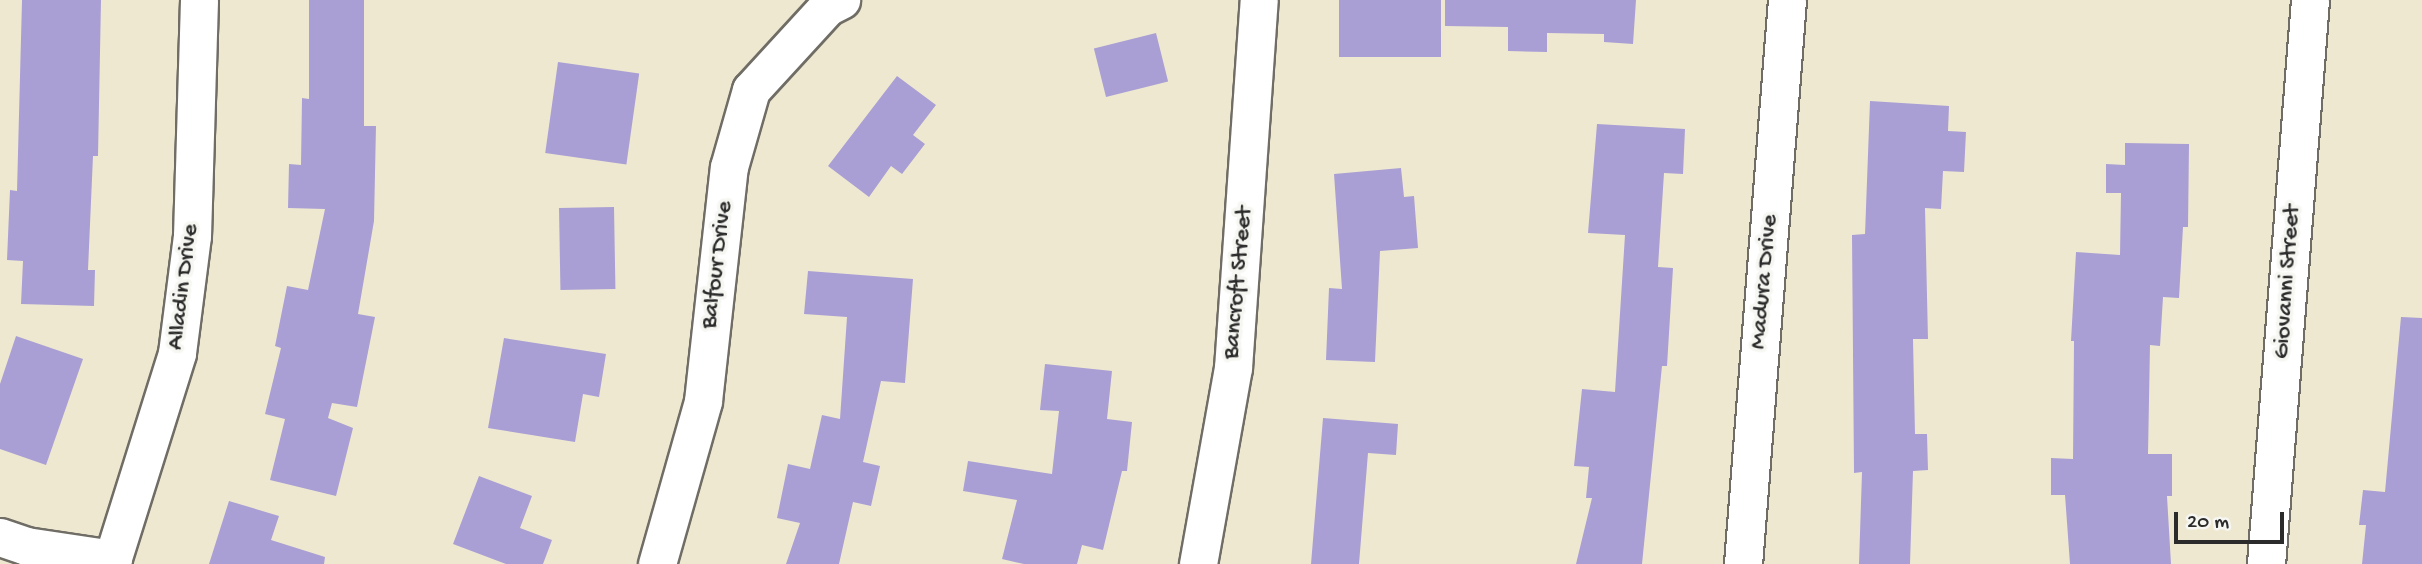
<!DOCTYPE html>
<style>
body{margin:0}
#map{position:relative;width:2422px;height:564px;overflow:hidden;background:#eee8d1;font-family:"Gochi Hand",sans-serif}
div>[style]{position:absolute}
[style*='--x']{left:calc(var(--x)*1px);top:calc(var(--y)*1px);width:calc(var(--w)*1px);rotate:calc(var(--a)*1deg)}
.building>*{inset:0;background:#a99fd4;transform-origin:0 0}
.roads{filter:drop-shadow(2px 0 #6f6d65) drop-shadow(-2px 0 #6f6d65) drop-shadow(0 2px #6f6d65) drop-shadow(0 -2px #6f6d65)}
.minor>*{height:37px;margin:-18.5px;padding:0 18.5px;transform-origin:18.5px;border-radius:18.5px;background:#fff}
span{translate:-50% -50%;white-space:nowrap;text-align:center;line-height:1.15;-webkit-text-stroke:7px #f6f6f2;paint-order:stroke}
.street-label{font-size:24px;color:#2b2b2b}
.scale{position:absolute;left:2174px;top:512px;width:110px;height:32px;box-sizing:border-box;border:4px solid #2b2b2b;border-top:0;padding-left:9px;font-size:21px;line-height:24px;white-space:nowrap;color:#2b2b2b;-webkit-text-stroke:5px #f6f6f2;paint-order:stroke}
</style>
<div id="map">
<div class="building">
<i style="clip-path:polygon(22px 0,101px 0,98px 156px,93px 156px,88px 270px,95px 270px,94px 306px,21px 304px,23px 261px,7px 260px,10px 190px,17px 191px)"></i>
<i style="clip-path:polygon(309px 0,364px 0,364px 126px,376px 126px,374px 221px,358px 314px,375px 317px,357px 407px,332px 403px,328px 418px,353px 428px,336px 496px,270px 480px,285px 419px,265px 414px,281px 348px,275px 346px,287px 286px,308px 290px,325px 209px,288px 208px,289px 164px,301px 165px,302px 98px,309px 99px)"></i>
<i style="left:1339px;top:0;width:102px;height:57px"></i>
<i style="clip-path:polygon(1445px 0,1636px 0,1633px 44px,1604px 42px,1604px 34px,1547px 33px,1547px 52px,1508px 51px,1508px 27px,1445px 26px)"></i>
<i style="left:1156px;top:33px;width:50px;height:64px;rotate:76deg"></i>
<i style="left:558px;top:62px;width:82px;height:92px;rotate:8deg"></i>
<i style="clip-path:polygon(897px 76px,936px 105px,913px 135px,925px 144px,902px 174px,891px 166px,869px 197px,828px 166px)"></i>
<i style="clip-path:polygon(1870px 101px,1949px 106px,1948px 131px,1966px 132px,1964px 172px,1943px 171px,1941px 209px,1925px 208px,1928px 339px,1913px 339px,1915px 434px,1927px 434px,1928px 470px,1913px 471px,1910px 564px,1859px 564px,1862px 472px,1854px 473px,1852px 235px,1865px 234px)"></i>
<i style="clip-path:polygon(1597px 124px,1685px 129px,1683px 174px,1664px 173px,1658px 267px,1673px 268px,1667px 366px,1662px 366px,1642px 564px,1576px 564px,1592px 498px,1586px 498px,1589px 467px,1574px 466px,1582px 389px,1615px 392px,1625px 235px,1588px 233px)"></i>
<i style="clip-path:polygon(2125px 143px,2189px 144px,2188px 227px,2183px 227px,2179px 298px,2163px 297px,2160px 346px,2150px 345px,2148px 454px,2172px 454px,2172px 496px,2167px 496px,2171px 564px,2070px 564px,2065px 495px,2051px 495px,2051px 458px,2073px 459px,2074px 341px,2071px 341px,2076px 252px,2120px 255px,2121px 193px,2106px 193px,2106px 164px,2125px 165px)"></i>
<i style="clip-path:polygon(1401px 168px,1404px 197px,1414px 196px,1418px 248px,1380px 251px,1375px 362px,1326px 360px,1329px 288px,1342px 289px,1334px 174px)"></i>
<i style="left:614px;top:207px;width:82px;height:55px;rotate:89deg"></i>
<i style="clip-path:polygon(808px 271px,913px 279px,905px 383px,881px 381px,863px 462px,880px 466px,871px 506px,853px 502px,839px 564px,786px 564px,800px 523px,777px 518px,788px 464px,810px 469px,822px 415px,840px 419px,847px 317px,804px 314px)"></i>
<i style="clip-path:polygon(2401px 317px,2422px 318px,2422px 564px,2362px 564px,2366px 525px,2359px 525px,2363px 490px,2385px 492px)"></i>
<i style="clip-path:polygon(16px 336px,83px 359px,46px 465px,0 449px,0 384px)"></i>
<i style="clip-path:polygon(504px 338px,606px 354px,599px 397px,583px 394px,575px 442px,488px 428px)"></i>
<i style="clip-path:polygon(1045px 364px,1112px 371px,1107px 419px,1132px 422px,1127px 471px,1122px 471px,1103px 550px,1082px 545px,1077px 564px,1024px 564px,1002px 559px,1017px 500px,963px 491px,968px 461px,1052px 474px,1059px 411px,1040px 410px)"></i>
<i style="clip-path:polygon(1323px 418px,1398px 424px,1396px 455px,1368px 453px,1359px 564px,1311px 564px)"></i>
<i style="clip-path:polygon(479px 476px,532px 496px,520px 528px,552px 540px,543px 564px,506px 564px,453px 544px)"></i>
<i style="clip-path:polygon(229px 501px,279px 516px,271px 540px,325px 557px,324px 564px,209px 564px)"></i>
</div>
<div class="roads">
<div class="minor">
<i style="--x:0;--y:537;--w:28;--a:19"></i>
<i style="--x:26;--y:546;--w:88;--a:8.5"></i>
<i style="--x:111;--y:564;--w:221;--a:-72.6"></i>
<i style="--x:177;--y:353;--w:118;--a:-82.7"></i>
<i style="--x:192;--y:236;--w:236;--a:-88.3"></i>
<i style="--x:657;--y:564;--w:169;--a:-74.2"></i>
<i style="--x:703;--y:401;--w:235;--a:-83.7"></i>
<i style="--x:729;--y:167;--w:80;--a:-74.1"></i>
<i style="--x:751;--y:90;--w:113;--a:-47.5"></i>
<i style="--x:827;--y:7;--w:16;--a:-27"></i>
<i style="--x:1198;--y:564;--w:199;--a:-79.9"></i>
<i style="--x:1233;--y:368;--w:369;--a:-86"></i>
<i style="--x:1743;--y:564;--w:566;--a:-85.54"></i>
<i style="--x:2266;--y:564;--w:566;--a:-85.54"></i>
</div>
</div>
<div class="street-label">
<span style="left:718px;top:265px;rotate:-83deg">Balfour Drive</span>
<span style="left:1765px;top:282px;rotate:-85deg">Madura Drive</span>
<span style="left:2288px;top:282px;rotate:-86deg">Giovanni Street</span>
<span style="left:1239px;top:283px;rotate:-85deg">Bancroft Street</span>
<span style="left:184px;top:287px;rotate:-83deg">Alladin Drive</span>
</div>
<div class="scale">20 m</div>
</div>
